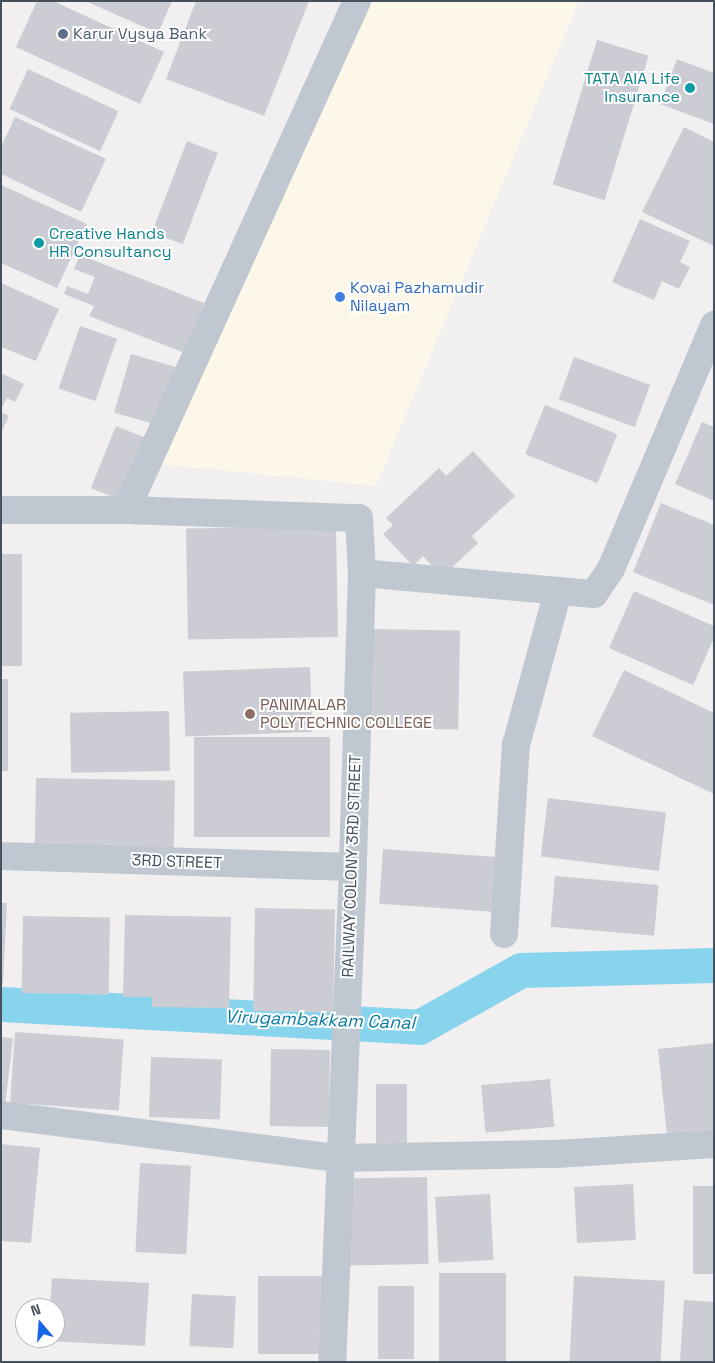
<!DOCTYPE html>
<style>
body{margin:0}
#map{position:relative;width:715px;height:1363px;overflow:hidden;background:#f1efef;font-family:"Space Grotesk",sans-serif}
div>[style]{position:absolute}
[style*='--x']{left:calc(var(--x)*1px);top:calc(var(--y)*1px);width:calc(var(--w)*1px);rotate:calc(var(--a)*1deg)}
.commercial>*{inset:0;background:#fcf7e8}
.canal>*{height:35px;margin:-17.5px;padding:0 17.5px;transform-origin:17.5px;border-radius:17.5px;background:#89d4ed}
.building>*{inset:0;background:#cccdd4;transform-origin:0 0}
.minor>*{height:28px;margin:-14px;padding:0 14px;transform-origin:14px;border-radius:14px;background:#bfc8d1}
.dots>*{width:14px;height:14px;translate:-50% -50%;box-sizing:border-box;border:2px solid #fff;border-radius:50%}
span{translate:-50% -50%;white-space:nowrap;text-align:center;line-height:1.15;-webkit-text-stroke:4px #fff;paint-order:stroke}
.service-label{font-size:16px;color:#4e5e75}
.left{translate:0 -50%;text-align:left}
.culture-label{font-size:16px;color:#0d838f}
.right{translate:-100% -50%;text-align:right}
.shop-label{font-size:16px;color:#366cbe}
.education-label{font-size:16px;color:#785e54}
.street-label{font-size:16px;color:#47515d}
.water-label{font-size:18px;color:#0a7ca4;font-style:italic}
.frame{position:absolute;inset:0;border:2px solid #47515d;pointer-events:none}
.north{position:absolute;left:15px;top:1298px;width:50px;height:50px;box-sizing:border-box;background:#fff;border:1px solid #b5b9be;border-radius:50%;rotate:342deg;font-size:14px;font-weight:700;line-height:20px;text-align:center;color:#47515d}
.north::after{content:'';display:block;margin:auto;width:18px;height:22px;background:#1766e3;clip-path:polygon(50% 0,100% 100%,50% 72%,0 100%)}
</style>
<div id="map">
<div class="commercial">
<i style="clip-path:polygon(366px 1px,579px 1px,376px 486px,160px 464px)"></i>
</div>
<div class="canal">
<i style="--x:1;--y:1004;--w:419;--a:3.1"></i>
<i style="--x:419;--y:1027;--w:117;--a:-29.2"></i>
<i style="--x:521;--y:970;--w:193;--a:-1.5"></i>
</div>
<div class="building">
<i style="clip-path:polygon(37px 1px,53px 1px,164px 52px,140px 104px,16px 47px)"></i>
<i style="clip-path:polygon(85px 1px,172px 1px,158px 33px)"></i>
<i style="clip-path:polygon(196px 1px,309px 1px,264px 116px,166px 79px)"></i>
<i style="left:597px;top:40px;width:54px;height:151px;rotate:17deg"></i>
<i style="clip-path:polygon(677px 59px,714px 73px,714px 124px,660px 104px)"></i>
<i style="left:28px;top:69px;width:100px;height:44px;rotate:25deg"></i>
<i style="clip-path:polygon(15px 117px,106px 159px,81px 212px,1px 174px,1px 147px)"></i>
<i style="clip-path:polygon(684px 127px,714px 142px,714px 246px,642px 212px)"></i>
<i style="left:187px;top:141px;width:33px;height:98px;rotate:21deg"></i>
<i style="clip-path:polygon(1px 185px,87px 224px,57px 288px,1px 263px)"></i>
<i style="clip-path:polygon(640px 219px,690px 241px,680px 262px,690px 267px,679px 289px,662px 281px,654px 300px,612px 282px)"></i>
<i style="clip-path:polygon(80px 255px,204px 303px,185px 353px,89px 316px,94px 306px,64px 294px,67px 286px,88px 294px,95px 277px,74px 269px)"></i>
<i style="clip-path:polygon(1px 283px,59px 309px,36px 361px,1px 347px)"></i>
<i style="left:80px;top:326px;width:39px;height:66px;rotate:19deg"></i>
<i style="left:131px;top:354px;width:46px;height:61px;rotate:16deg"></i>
<i style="left:574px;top:357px;width:81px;height:45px;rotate:20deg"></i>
<i style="clip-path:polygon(1px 373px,24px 384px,15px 402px,7px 398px,1px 410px)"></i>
<i style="left:545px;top:405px;width:78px;height:53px;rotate:22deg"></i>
<i style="clip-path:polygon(1px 412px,9px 416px,1px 433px)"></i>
<i style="clip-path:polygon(702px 422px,714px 427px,714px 501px,675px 484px)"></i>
<i style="left:116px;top:426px;width:31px;height:67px;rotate:22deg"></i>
<i style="clip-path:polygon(473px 451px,515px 496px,472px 536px,478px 543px,442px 577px,423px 556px,413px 566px,383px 534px,393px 525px,386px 518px,439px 468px,446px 476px)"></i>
<i style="clip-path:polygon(661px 503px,714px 525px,714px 605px,633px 572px)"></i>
<i style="left:336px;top:526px;width:111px;height:150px;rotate:89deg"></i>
<i style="left:1px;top:554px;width:21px;height:112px"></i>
<i style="clip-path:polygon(634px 591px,714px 626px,714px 638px,693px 685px,609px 648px)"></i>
<i style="left:372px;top:629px;width:88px;height:99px;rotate:1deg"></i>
<i style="left:310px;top:667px;width:65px;height:127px;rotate:88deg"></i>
<i style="clip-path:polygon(624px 670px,714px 713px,714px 794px,592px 736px)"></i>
<i style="left:1px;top:679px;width:7px;height:92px"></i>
<i style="left:169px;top:711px;width:60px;height:99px;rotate:89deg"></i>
<i style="left:194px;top:737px;width:136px;height:100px"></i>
<i style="left:36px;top:778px;width:139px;height:76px;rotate:1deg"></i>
<i style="left:548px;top:798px;width:119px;height:59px;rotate:7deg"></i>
<i style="left:383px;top:849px;width:114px;height:55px;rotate:4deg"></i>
<i style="left:555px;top:876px;width:104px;height:51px;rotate:5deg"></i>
<i style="clip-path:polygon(1px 903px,7px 903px,3px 983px,1px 983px)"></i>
<i style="left:255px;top:908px;width:80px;height:103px;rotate:1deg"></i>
<i style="clip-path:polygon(125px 915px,231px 917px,229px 1008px,152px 1007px,152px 997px,123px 997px)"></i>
<i style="left:23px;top:916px;width:87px;height:77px;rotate:1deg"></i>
<i style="left:15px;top:1032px;width:109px;height:71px;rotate:4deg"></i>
<i style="clip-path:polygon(1px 1037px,13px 1038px,5px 1106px,1px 1105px)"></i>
<i style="clip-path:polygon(714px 1043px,714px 1131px,668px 1145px,658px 1049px)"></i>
<i style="left:271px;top:1049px;width:59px;height:77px;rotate:1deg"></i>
<i style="left:151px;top:1057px;width:71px;height:60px;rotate:2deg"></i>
<i style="left:550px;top:1079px;width:48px;height:69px;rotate:85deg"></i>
<i style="left:376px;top:1084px;width:31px;height:59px"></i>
<i style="clip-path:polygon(1px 1144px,40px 1148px,31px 1243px,1px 1241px)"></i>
<i style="left:140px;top:1163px;width:51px;height:89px;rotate:3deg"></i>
<i style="left:427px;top:1177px;width:87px;height:81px;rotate:89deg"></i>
<i style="left:633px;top:1184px;width:56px;height:59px;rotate:87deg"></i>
<i style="left:693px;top:1186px;width:21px;height:88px"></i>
<i style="left:490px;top:1194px;width:66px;height:55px;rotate:87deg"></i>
<i style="left:439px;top:1273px;width:67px;height:88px"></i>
<i style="left:258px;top:1276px;width:66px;height:78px"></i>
<i style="left:574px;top:1276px;width:91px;height:86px;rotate:3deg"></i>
<i style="clip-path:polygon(52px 1278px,149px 1283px,145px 1346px,48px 1341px,48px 1338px,55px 1338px,55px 1308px,50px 1308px)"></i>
<i style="left:378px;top:1286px;width:36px;height:73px"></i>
<i style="left:192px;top:1294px;width:44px;height:52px;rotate:3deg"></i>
<i style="clip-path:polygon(684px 1300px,714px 1302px,714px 1362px,680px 1362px)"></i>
</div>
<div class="minor">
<i style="--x:1;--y:510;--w:125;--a:0"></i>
<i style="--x:126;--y:510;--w:233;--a:2"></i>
<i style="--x:359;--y:518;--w:55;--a:86.9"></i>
<i style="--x:362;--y:573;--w:294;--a:91.8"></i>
<i style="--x:353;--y:867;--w:495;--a:92.4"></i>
<i style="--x:126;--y:510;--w:559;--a:-65.59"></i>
<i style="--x:362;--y:573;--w:233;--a:5.2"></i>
<i style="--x:594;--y:594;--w:30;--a:-56"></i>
<i style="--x:611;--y:569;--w:265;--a:-67.1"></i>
<i style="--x:1;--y:856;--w:352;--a:1.8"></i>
<i style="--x:504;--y:934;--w:189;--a:-86.4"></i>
<i style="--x:516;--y:745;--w:160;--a:-74.7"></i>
<i style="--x:1;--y:1115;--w:341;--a:7.3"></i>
<i style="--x:339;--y:1158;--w:218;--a:-1.1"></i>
<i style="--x:557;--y:1154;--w:157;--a:-3.6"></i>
</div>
<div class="dots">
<i style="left:63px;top:34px;background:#5c6f8a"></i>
<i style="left:690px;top:88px;background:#0f9aa8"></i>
<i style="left:39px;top:243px;background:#0f9aa8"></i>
<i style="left:340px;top:297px;background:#3f7fe0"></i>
<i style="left:250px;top:714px;background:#8d6e63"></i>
</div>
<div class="service-label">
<span class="left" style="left:73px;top:34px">Karur Vysya Bank</span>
</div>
<div class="culture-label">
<span class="right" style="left:680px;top:88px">TATA AIA Life<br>Insurance</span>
<span class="left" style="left:49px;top:243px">Creative Hands<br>HR Consultancy</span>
</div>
<div class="shop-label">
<span class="left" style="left:350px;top:297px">Kovai Pazhamudir<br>Nilayam</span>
</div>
<div class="education-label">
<span class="left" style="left:260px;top:714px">PANIMALAR<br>POLYTECHNIC COLLEGE</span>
</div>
<div class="street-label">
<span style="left:177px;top:862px;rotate:2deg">3RD STREET</span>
<span style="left:352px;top:866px;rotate:-88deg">RAILWAY COLONY 3RD STREET</span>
</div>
<div class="water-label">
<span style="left:320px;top:1020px;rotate:2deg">Virugambakkam Canal</span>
</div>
<div class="frame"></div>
<div class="north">N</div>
</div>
